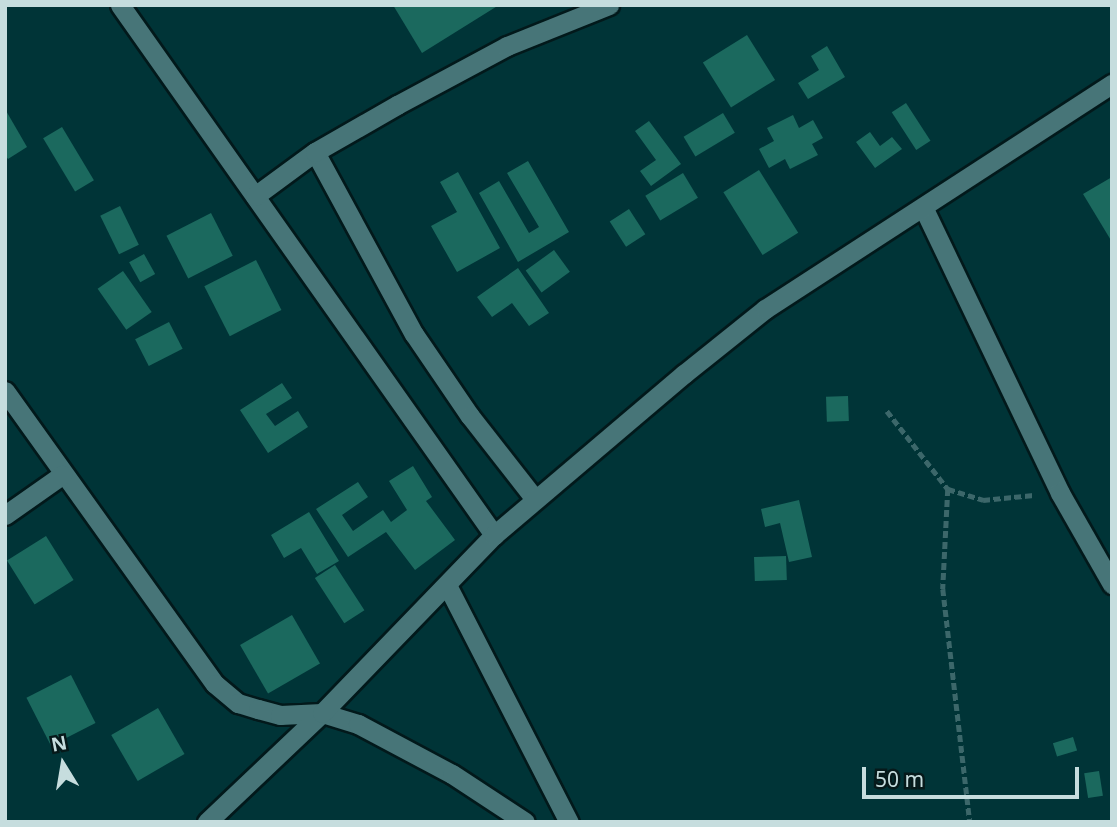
<!DOCTYPE html>
<style>
body{margin:0}
#map{position:relative;width:1117px;height:827px;overflow:hidden;background:#003437;font-family:"Noto Sans",sans-serif}
div>[style]{position:absolute}
[style*='--x']{left:calc(var(--x)*1px);top:calc(var(--y)*1px);width:calc(var(--w)*1px);rotate:calc(var(--a)*1deg)}
.building>*{inset:0;background:#1b695e;transform-origin:0 0}
.path>*{height:4.5px;margin-top:-2.25px;transform-origin:0;background:repeating-linear-gradient(90deg,#3c676a 0 7px,transparent 0 10.5px)}
.roads{filter:drop-shadow(2px 0 #02191b) drop-shadow(-2px 0 #02191b) drop-shadow(0 2px #02191b) drop-shadow(0 -2px #02191b)}
.minor>*{height:19px;margin:-9.5px;padding:0 9.5px;transform-origin:9.5px;border-radius:9.5px;background:#477578}
span{translate:-50% -50%;white-space:nowrap;text-align:center;line-height:1.15;-webkit-text-stroke:5px #06191a;paint-order:stroke}
.frame{position:absolute;inset:0;border:7px solid #c6ddde;pointer-events:none}
.north{position:absolute;left:28px;top:729px;width:70px;height:70px;-webkit-text-stroke:5px #06191a;paint-order:stroke;rotate:349deg;font-size:19px;font-weight:700;line-height:28px;text-align:center;color:#c6ddde}
.north::after{content:'';display:block;margin:auto;width:24px;height:32px;background:#c6ddde;clip-path:polygon(50% 0,100% 100%,50% 72%,0 100%)}
.scale{position:absolute;left:862px;top:767px;width:217px;height:32px;box-sizing:border-box;border:4px solid #c6ddde;border-top:0;padding-left:9px;font-size:21px;line-height:24px;white-space:nowrap;color:#c6ddde;-webkit-text-stroke:5px #06191a;paint-order:stroke}
</style>
<div id="map">
<div class="building">
<i style="clip-path:polygon(393px 5px,499px 5px,422px 53px)"></i>
<i style="left:747px;top:35px;width:53px;height:52px;rotate:58deg"></i>
<i style="clip-path:polygon(827px 46px,845px 77px,808px 99px,798px 83px,819px 70px,811px 56px)"></i>
<i style="left:906px;top:103px;width:45px;height:17px;rotate:57deg"></i>
<i style="clip-path:polygon(5px 109px,27px 147px,8px 159px,5px 155px)"></i>
<i style="left:723px;top:113px;width:23px;height:46px;rotate:59deg"></i>
<i style="clip-path:polygon(793px 115px,799px 128px,813px 120px,823px 138px,812px 144px,818px 155px,790px 169px,785px 159px,769px 168px,759px 149px,774px 141px,767px 128px)"></i>
<i style="clip-path:polygon(649px 121px,681px 164px,651px 186px,640px 171px,656px 160px,635px 131px)"></i>
<i style="left:62px;top:127px;width:62px;height:22px;rotate:59deg"></i>
<i style="clip-path:polygon(870px 132px,880px 146px,892px 137px,902px 149px,875px 168px,856px 142px)"></i>
<i style="clip-path:polygon(528px 161px,569px 232px,518px 262px,479px 193px,499px 181px,529px 233px,539px 227px,507px 173px)"></i>
<i style="left:759px;top:170px;width:74px;height:42px;rotate:58deg"></i>
<i style="clip-path:polygon(458px 172px,500px 248px,457px 272px,431px 226px,457px 212px,440px 182px)"></i>
<i style="left:683px;top:173px;width:29px;height:44px;rotate:59deg"></i>
<i style="clip-path:polygon(1112px 177px,1112px 242px,1083px 194px)"></i>
<i style="left:120px;top:206px;width:43px;height:22px;rotate:64deg"></i>
<i style="left:629px;top:209px;width:30px;height:23px;rotate:57deg"></i>
<i style="left:211px;top:213px;width:48px;height:50px;rotate:63deg"></i>
<i style="left:554px;top:250px;width:27px;height:35px;rotate:54deg"></i>
<i style="left:144px;top:254px;width:23px;height:17px;rotate:61deg"></i>
<i style="left:256px;top:260px;width:56px;height:58px;rotate:63deg"></i>
<i style="clip-path:polygon(518px 268px,549px 313px,529px 326px,512px 303px,492px 317px,477px 297px)"></i>
<i style="left:123px;top:271px;width:50px;height:31px;rotate:55deg"></i>
<i style="left:169px;top:322px;width:30px;height:38px;rotate:63deg"></i>
<i style="clip-path:polygon(282px 383px,292px 398px,266px 414px,275px 426px,298px 411px,308px 427px,268px 453px,240px 410px)"></i>
<i style="left:848px;top:396px;width:25px;height:22px;rotate:88deg"></i>
<i style="clip-path:polygon(413px 466px,432px 497px,426px 501px,455px 540px,415px 570px,386px 532px,348px 557px,316px 509px,358px 482px,368px 497px,342px 515px,353px 531px,383px 510px,391px 522px,407px 510px,389px 481px)"></i>
<i style="clip-path:polygon(799px 500px,812px 557px,789px 562px,780px 523px,765px 527px,761px 509px)"></i>
<i style="clip-path:polygon(309px 512px,339px 561px,317px 574px,301px 548px,284px 558px,271px 535px)"></i>
<i style="left:46px;top:536px;width:52px;height:46px;rotate:58deg"></i>
<i style="left:786px;top:556px;width:24px;height:32px;rotate:88deg"></i>
<i style="left:335px;top:565px;width:54px;height:24px;rotate:57deg"></i>
<i style="left:292px;top:615px;width:56px;height:60px;rotate:60deg"></i>
<i style="left:71px;top:675px;width:54px;height:50px;rotate:63deg"></i>
<i style="left:158px;top:708px;width:53px;height:54px;rotate:60deg"></i>
<i style="left:1073px;top:737px;width:14px;height:21px;rotate:73deg"></i>
<i style="left:1099px;top:771px;width:25px;height:15px;rotate:81deg"></i>
</div>
<div class="path">
<i style="--x:887;--y:411;--w:99;--a:52"></i>
<i style="--x:948;--y:489;--w:37;--a:17"></i>
<i style="--x:983;--y:500;--w:51;--a:-5.6"></i>
<i style="--x:948;--y:489;--w:100;--a:92.9"></i>
<i style="--x:943;--y:589;--w:235;--a:83.4"></i>
</div>
<div class="roads">
<div class="minor">
<i style="--x:120;--y:5;--w:649;--a:54.79"></i>
<i style="--x:315;--y:152;--w:207;--a:61.5"></i>
<i style="--x:414;--y:334;--w:99;--a:55.7"></i>
<i style="--x:470;--y:416;--w:104;--a:52"></i>
<i style="--x:255;--y:196;--w:74;--a:-36.3"></i>
<i style="--x:315;--y:152;--w:95;--a:-29.8"></i>
<i style="--x:397;--y:105;--w:125;--a:-28.2"></i>
<i style="--x:507;--y:46;--w:110;--a:-21.9"></i>
<i style="--x:924;--y:209;--w:315;--a:64.4"></i>
<i style="--x:1060;--y:493;--w:105;--a:60.3"></i>
<i style="--x:5;--y:391;--w:360;--a:54.4"></i>
<i style="--x:215;--y:684;--w:30;--a:40"></i>
<i style="--x:238;--y:703;--w:21;--a:17"></i>
<i style="--x:258;--y:709;--w:23;--a:15"></i>
<i style="--x:280;--y:715;--w:42;--a:-2.7"></i>
<i style="--x:322;--y:713;--w:38;--a:17"></i>
<i style="--x:358;--y:724;--w:106;--a:28"></i>
<i style="--x:452;--y:774;--w:87;--a:33.3"></i>
<i style="--x:5;--y:515;--w:70;--a:-35.1"></i>
<i style="--x:447;--y:585;--w:267;--a:62.8"></i>
<i style="--x:207;--y:822;--w:158;--a:-43.5"></i>
<i style="--x:322;--y:713;--w:248;--a:-46"></i>
<i style="--x:494;--y:535;--w:249;--a:-40.3"></i>
<i style="--x:684;--y:374;--w:104;--a:-38.7"></i>
<i style="--x:765;--y:309;--w:414;--a:-33"></i>
</div>
</div>
<div class="frame"></div>
<div class="north">N</div>
<div class="scale">50 m</div>
</div>
